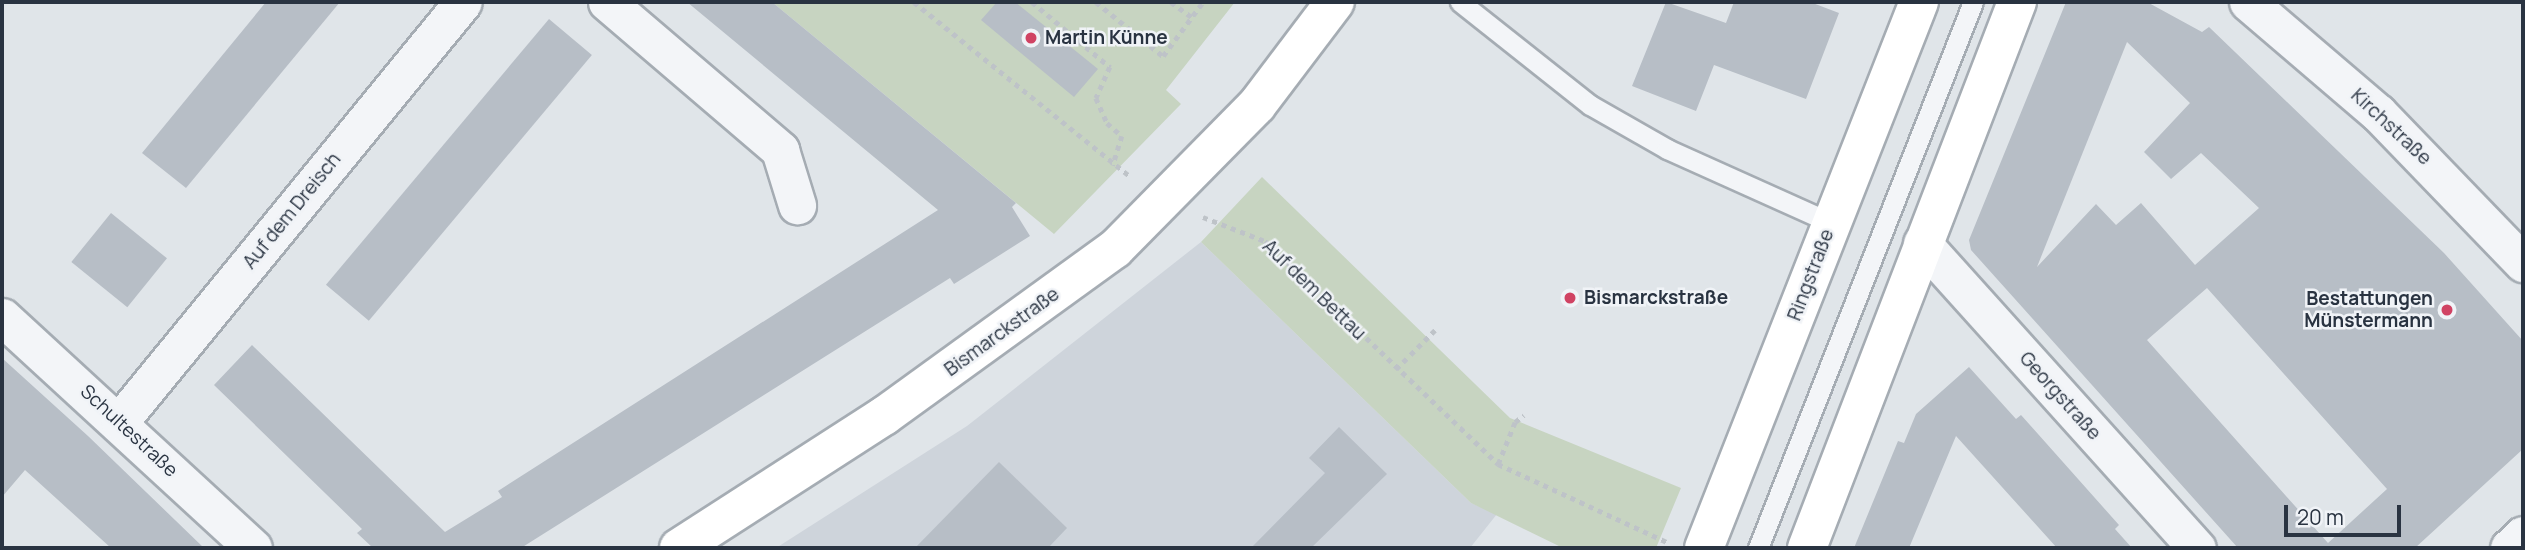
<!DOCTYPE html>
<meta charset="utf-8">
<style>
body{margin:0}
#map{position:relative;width:2525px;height:550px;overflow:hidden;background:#e0e5e9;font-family:Manrope,sans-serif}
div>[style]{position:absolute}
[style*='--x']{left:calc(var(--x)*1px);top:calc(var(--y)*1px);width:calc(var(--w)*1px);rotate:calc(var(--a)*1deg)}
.built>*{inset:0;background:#ced4db}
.green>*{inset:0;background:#c7d4c1}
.building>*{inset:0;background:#b7bec6;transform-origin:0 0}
.path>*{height:4.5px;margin-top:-2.25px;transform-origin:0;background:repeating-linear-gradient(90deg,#bec3c8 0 5px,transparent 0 10px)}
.roads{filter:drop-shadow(2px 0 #a5acb3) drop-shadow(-2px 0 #a5acb3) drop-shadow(0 2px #a5acb3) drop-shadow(0 -2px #a5acb3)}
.lane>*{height:19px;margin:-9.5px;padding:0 9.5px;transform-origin:9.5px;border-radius:9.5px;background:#f3f5f8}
.street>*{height:37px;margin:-18.5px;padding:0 18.5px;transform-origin:18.5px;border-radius:18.5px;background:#f3f5f8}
.secondary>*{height:38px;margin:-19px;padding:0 19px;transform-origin:19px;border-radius:19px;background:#fff}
.primary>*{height:38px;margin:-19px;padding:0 19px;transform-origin:19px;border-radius:19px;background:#fff}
.dots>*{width:19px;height:19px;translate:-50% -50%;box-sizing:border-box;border:4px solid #f0f3f7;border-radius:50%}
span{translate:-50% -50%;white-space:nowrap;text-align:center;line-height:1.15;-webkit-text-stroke:5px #f0f3f7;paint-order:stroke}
.poi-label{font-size:19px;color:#293341;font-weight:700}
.left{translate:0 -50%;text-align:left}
.right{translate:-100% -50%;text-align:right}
.street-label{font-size:19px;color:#293341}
.frame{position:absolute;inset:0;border:4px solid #293341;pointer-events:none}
.scale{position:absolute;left:2284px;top:505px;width:117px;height:32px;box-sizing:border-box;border:4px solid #293341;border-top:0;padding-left:9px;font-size:21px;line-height:24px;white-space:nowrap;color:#293341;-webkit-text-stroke:5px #f0f3f7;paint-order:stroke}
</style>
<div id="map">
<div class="built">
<i style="clip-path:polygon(1201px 242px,1471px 503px,1497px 514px,1470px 548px,776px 548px,967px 426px)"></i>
</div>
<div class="green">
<i style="clip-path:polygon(772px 2px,1235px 2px,1166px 90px,1181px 104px,1054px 234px)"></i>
<i style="clip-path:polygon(1262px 177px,1510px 418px,1681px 488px,1656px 548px,1563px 548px,1471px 503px,1201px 242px)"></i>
</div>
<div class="building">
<i style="clip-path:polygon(266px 2px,340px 2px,186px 188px,142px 153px)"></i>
<i style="clip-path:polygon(687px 2px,772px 2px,1016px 203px,1012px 207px,1030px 236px,954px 284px,950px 278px,521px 548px,373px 548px,357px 533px,362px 529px,214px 385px,252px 345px,445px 532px,502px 497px,498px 491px,938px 210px)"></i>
<i style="clip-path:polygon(997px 2px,1015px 2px,1098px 69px,1074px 97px,981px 20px)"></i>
<i style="clip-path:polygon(1666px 2px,1726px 23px,1734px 2px,1810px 2px,1839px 13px,1806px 99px,1714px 65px,1696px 111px,1632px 86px)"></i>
<i style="clip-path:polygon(evenodd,2066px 2px,2147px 2px,2202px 32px,2209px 27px,2444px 253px,2523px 341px,2523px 449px,2415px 548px,2238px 548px,1971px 250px,1969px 240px,2066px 2px,2127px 42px,2190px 103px,2144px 152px,2171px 179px,2201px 153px,2259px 208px,2195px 265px,2141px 203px,2116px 225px,2096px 204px,2037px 267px,2127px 42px,2066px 2px,2207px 288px,2387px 489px,2328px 543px,2147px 340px,2207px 288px)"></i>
<i style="left:549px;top:19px;width:56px;height:347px;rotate:40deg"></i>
<i style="left:111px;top:213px;width:72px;height:63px;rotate:39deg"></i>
<i style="clip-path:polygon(2px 358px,88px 436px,204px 548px,111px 548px,25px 470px,2px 497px)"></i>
<i style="clip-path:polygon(1969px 367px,2016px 419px,2021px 415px,2119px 525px,2115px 529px,2132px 548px,2057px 548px,1956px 436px,1909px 548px,1854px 548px,1898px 441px,1904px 443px,1916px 414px)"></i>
<i style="clip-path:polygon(1339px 427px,1387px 474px,1311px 548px,1251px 548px,1325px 473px,1309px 458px)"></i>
<i style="clip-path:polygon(999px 462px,1067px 528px,1048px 548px,915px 548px)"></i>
</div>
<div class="path">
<i style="--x:914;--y:2;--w:279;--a:38.9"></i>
<i style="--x:1032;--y:2;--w:102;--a:39.8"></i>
<i style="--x:1110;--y:67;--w:34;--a:114"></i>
<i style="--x:1096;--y:98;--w:27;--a:66"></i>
<i style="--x:1107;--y:123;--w:20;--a:41"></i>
<i style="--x:1122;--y:136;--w:31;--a:107"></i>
<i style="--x:1096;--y:2;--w:86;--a:38.9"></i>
<i style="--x:1163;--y:56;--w:67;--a:-53.5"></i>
<i style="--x:1171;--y:2;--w:26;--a:36"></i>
<i style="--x:1203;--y:217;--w:66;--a:21.2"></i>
<i style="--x:1265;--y:241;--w:323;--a:43.7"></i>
<i style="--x:1498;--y:464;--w:186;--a:24.8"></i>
<i style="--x:1396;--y:369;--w:55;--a:-45"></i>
<i style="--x:1498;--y:464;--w:45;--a:-68"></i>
<i style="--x:1515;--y:422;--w:11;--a:-38"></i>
</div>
<div class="roads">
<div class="lane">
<i style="--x:1460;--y:2;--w:166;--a:38.4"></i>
<i style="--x:1590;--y:105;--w:89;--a:29.7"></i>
<i style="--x:1667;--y:149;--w:181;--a:24.2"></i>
<i style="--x:1758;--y:548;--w:587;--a:-68.51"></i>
</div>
<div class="street">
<i style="--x:607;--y:2;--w:228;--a:40.5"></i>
<i style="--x:780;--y:150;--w:58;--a:72.8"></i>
<i style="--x:2248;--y:2;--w:171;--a:40.5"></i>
<i style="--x:2378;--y:113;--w:209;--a:46"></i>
<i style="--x:1922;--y:243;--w:411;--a:48"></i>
<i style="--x:2;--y:317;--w:341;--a:42.6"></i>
<i style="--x:120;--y:421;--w:541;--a:-50.7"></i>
<i style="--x:2509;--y:548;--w:19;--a:-43"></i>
</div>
<div class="secondary">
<i style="--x:679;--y:548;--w:244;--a:-32.8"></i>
<i style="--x:884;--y:416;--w:285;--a:-35.9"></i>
<i style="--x:1115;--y:249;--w:202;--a:-45.4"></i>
<i style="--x:1257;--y:105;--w:129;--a:-52.9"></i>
</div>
<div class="primary">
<i style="--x:1704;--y:548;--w:587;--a:-68.51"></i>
<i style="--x:1807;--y:548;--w:585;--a:-68.96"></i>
</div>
</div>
<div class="dots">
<i style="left:1031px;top:38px;background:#d04363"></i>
<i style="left:1570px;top:298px;background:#d04363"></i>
<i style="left:2447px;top:310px;background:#d04363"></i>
</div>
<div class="poi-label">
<span class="left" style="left:1045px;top:38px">Martin Künne</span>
<span class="left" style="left:1584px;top:298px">Bismarckstraße</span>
<span class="right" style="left:2433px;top:310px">Bestattungen<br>Münstermann</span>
</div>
<div class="street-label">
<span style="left:2391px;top:127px;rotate:43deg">Kirchstraße</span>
<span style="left:292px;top:211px;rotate:-51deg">Auf dem Dreisch</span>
<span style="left:1811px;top:275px;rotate:-69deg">Ringstraße</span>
<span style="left:1314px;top:290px;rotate:44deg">Auf dem Bettau</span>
<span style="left:1002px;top:332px;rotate:-36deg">Bismarckstraße</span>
<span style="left:2060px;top:396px;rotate:48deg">Georgstraße</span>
<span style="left:129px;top:431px;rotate:43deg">Schultestraße</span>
</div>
<div class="frame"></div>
<div class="scale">20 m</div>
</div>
